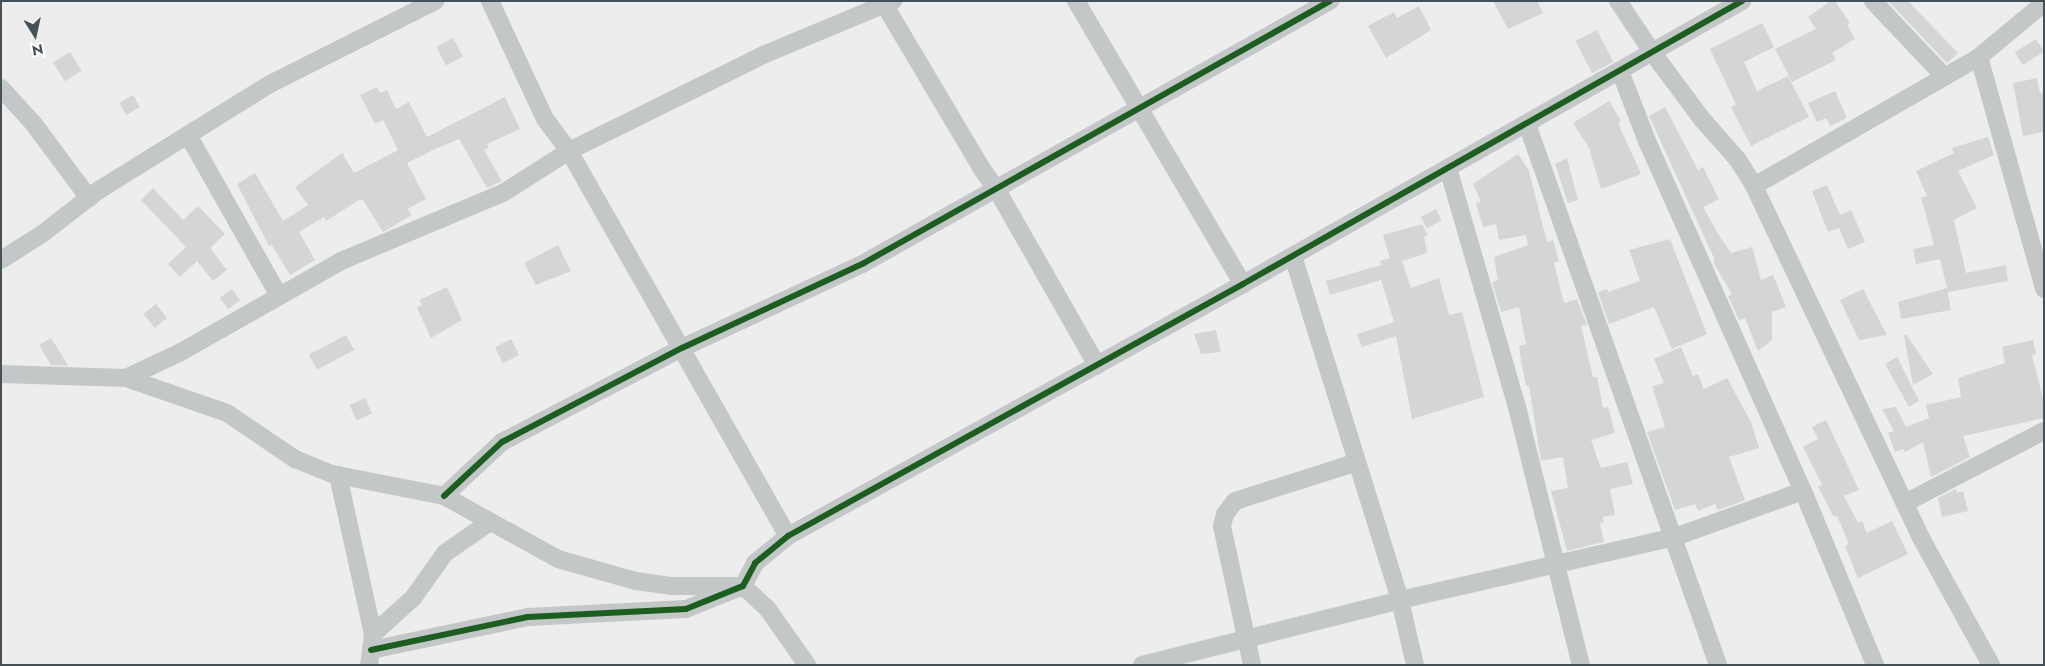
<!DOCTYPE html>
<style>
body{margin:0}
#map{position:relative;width:2045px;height:666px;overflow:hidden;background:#ededed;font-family:Jost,sans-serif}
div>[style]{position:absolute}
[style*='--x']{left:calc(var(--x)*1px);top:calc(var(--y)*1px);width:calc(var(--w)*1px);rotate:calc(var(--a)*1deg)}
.building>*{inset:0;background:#d3d5d6;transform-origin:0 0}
.minor>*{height:18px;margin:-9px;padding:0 9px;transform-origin:9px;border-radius:9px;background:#c4c7c8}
.cycleway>*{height:6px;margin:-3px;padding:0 3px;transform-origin:3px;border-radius:3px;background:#1b5e20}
span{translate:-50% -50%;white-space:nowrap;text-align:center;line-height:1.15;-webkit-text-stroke:4px #fff;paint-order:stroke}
.frame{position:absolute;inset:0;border:2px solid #465157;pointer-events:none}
.north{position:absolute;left:10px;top:10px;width:50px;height:50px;-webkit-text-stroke:4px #fff;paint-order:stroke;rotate:170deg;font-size:14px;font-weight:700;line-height:20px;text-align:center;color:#465157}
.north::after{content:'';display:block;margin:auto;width:18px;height:22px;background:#465157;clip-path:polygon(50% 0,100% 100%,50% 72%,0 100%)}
</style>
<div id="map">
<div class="building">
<i style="clip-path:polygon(1493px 1px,1537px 1px,1543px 13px,1508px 29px)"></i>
<i style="clip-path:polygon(1831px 1px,1835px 1px,1850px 23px,1847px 25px,1855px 39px,1832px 53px,1836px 60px,1792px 82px,1775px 49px,1816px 29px,1808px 17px)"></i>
<i style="clip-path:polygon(1888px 1px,1908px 1px,1958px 53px,1947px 63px)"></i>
<i style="clip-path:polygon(1419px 6px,1431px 30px,1386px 58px,1368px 26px,1394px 12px,1397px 18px)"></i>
<i style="clip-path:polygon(1762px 23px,1774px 47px,1744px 62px,1757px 91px,1788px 76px,1809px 117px,1751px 146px,1731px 107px,1736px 105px,1710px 49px)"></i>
<i style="left:1597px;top:30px;width:36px;height:24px;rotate:63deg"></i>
<i style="left:453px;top:38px;width:21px;height:19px;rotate:62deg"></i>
<i style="left:2036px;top:39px;width:15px;height:25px;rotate:58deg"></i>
<i style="left:70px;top:52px;width:22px;height:20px;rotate:58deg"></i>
<i style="clip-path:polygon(2037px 78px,2040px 93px,2044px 92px,2044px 132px,2023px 136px,2013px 83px)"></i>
<i style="clip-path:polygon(377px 87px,380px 93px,387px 90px,396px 109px,409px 102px,427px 137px,505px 97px,520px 129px,487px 144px,489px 147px,484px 150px,502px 181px,487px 188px,459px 139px,433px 150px,407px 163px,426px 199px,407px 209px,412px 215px,383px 232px,363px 200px,359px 200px,326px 221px,324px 217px,299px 232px,315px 260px,290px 275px,272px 245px,269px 246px,237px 184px,255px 173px,283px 221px,308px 205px,295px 187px,342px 153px,354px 173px,398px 150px,383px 120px,375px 124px,360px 95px)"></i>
<i style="clip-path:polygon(1835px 91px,1847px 118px,1830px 126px,1826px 118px,1817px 122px,1808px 103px)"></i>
<i style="left:133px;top:95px;width:14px;height:16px;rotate:60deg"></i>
<i style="clip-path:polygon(1609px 101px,1621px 121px,1618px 123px,1641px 174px,1601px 189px,1589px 148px,1573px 123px)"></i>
<i style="clip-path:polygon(1665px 107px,1698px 170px,1703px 167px,1719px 199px,1703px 207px,1717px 232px,1731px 253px,1752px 247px,1761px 280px,1773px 275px,1786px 307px,1772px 312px,1772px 340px,1758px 351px,1745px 318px,1739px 320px,1728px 296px,1732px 294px,1714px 264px,1714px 258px,1649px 116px)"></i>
<i style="clip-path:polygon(1988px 137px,1994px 155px,1958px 171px,1977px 208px,1954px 220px,1966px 273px,2006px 265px,2008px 281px,1948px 292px,1947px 288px,1951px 310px,1901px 319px,1898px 302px,1947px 288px,1940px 259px,1916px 264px,1913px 249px,1934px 245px,1921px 197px,1927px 196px,1916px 171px,1954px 153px,1952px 148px)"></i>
<i style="clip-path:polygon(1518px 154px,1529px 171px,1547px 242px,1553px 240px,1559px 261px,1554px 263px,1564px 303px,1577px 299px,1587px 325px,1581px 326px,1593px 377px,1597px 377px,1603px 408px,1608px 407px,1615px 433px,1591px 440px,1601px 468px,1627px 462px,1633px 484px,1610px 489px,1615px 515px,1603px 517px,1604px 522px,1600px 523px,1604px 542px,1567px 551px,1551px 491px,1568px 488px,1563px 457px,1541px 461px,1529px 386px,1526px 386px,1521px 361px,1519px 346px,1526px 344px,1519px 307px,1501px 312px,1492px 282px,1498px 280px,1494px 257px,1528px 245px,1526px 235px,1499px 240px,1496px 224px,1483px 227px,1476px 203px,1481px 202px,1473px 184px)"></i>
<i style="clip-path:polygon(1567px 158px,1578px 200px,1568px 203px,1555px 164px)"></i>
<i style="clip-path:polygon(1827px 185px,1840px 215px,1851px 210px,1865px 242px,1848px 249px,1839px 228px,1828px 232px,1812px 191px)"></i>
<i style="clip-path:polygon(153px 188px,183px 220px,198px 206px,225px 234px,210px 248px,227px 270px,213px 281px,197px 261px,180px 277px,168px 264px,186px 247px,141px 200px)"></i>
<i style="left:1436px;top:209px;width:13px;height:17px;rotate:63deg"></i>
<i style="clip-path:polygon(1422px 224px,1428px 235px,1424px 237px,1427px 253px,1402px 261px,1411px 288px,1439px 278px,1449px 315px,1462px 312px,1484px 397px,1412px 419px,1396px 336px,1362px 347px,1357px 334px,1394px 322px,1381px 280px,1330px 295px,1326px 281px,1381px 265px,1380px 261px,1390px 258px,1383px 235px)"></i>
<i style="clip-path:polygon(1670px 239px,1707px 334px,1672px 349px,1654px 307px,1609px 324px,1598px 292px,1607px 289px,1608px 292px,1640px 281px,1629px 250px)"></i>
<i style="clip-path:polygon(558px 245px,571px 271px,536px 285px,524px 263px)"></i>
<i style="clip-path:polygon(447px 287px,462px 320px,431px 338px,417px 308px,422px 305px,419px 300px)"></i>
<i style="left:232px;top:289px;width:14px;height:15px;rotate:54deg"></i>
<i style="clip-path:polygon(1863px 289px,1880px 322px,1887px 335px,1859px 340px,1840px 300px)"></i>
<i style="left:156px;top:304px;width:18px;height:16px;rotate:52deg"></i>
<i style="clip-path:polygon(1216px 330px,1221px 352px,1201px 354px,1194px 334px)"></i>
<i style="clip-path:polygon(1906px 334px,1933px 374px,1913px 385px,1904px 335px)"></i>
<i style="left:346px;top:335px;width:17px;height:42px;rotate:62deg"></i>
<i style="clip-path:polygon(51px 338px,63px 357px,68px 366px,51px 365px,39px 345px)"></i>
<i style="left:511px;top:339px;width:18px;height:18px;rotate:63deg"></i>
<i style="clip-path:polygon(2033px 340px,2036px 354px,2032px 355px,2044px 403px,2044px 418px,1963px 436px,1970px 457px,1931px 477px,1923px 442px,1905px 452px,1903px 449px,1895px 452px,1888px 433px,1894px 431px,1882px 409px,1896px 407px,1906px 427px,1929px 418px,1926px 405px,1961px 397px,1958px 378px,2005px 363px,2002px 347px)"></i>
<i style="clip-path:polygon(1681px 347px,1693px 376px,1698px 374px,1704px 389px,1727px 378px,1751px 422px,1759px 448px,1729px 457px,1745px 500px,1718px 510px,1715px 504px,1698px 511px,1695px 504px,1675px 510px,1647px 432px,1665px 427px,1652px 386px,1664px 383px,1654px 359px)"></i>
<i style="clip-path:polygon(1897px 357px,1919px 401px,1909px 407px,1885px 364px)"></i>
<i style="left:365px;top:398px;width:17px;height:17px;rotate:65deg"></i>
<i style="clip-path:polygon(1826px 420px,1859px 490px,1844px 496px,1858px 523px,1862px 521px,1867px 533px,1892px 521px,1908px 554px,1858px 578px,1845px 546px,1849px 544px,1837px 516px,1834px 517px,1818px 487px,1822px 485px,1803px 447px,1818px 439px,1812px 427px)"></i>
<i style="clip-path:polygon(1956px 489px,1957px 493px,1963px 491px,1968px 511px,1942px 517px,1938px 498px)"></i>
</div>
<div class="minor">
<i style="--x:490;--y:1;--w:130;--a:65"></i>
<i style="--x:545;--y:119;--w:40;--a:53"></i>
<i style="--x:569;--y:151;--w:443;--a:60.4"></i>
<i style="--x:1076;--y:1;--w:329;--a:59.5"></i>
<i style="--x:1618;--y:1;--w:61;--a:56.3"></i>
<i style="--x:1652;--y:52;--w:84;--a:53.3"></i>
<i style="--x:1702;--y:119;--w:55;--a:48.7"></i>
<i style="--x:1738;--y:160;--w:31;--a:58"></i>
<i style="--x:1754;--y:186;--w:390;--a:64.6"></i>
<i style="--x:1921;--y:538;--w:145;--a:61.1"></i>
<i style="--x:1873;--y:1;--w:103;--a:46.6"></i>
<i style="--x:884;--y:4;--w:188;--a:59.3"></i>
<i style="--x:980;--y:166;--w:29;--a:55"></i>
<i style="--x:997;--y:190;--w:202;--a:60.3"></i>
<i style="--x:1979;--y:57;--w:241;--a:74.3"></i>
<i style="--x:1620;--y:71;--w:75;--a:68.9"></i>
<i style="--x:1647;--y:141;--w:383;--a:66"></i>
<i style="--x:1803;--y:491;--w:188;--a:67.5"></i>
<i style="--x:1;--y:88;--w:47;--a:47.6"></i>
<i style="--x:33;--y:123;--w:94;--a:53.3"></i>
<i style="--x:1527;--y:124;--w:574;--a:70.55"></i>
<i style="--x:188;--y:135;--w:185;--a:60.5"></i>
<i style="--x:1448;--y:168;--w:249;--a:73.9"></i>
<i style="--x:1517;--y:407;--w:266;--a:76.1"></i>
<i style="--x:1754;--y:186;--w:259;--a:-29.8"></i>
<i style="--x:1979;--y:57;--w:85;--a:-39.7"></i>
<i style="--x:1293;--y:256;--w:360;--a:72.7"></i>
<i style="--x:1400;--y:600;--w:67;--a:77"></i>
<i style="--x:1;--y:260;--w:49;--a:-32.4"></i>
<i style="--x:42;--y:234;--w:72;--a:-37.7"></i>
<i style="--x:99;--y:190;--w:201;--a:-31.8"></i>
<i style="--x:270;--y:84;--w:185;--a:-26.7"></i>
<i style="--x:1;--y:374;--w:125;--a:1.8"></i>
<i style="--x:126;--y:378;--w:107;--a:19.1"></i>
<i style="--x:227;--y:413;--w:82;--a:34.1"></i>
<i style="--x:295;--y:459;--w:40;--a:22"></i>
<i style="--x:332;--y:474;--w:114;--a:11.1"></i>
<i style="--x:444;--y:496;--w:130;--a:28.9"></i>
<i style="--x:558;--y:559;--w:81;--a:15.8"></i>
<i style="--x:636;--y:581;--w:35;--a:8"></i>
<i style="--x:671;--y:586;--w:72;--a:0"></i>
<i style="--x:743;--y:586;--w:33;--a:43"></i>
<i style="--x:767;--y:608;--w:70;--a:54.9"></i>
<i style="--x:126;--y:378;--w:61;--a:-25.3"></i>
<i style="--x:181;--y:352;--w:184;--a:-29.6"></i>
<i style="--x:341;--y:261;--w:176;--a:-22.8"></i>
<i style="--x:503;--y:193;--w:78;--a:-32.5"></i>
<i style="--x:569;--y:151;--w:216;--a:-26.3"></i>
<i style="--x:763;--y:55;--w:141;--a:-22.6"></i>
<i style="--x:338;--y:475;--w:163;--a:77.6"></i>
<i style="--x:373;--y:634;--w:31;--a:97"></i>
<i style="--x:444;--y:496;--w:79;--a:-43"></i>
<i style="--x:502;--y:442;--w:203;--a:-27.6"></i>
<i style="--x:682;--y:348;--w:201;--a:-25"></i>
<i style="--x:864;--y:263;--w:535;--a:-29.35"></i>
<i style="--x:1905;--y:503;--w:157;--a:-27.4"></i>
<i style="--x:373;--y:634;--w:54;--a:-42"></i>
<i style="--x:413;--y:598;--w:55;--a:-54.6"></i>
<i style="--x:445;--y:553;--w:55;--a:-34.6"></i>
<i style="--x:371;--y:650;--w:160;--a:-11.9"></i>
<i style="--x:528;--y:617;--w:158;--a:-2.9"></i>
<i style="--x:686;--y:609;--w:61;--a:-22"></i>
<i style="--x:743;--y:586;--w:26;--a:-62"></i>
<i style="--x:755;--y:563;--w:43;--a:-39.3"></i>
<i style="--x:788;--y:536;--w:520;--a:-28.98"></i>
<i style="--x:1243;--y:284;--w:574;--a:-29.56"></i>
<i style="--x:1142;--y:665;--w:266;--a:-14.1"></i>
<i style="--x:1400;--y:600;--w:282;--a:-12.9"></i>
<i style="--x:1675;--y:537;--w:136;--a:-19.8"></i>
<i style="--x:1252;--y:665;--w:142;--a:-102.2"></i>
<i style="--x:1222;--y:526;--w:12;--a:-76"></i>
<i style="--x:1225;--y:514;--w:16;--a:-52"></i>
<i style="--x:1235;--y:501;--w:128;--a:-17.7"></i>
</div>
<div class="cycleway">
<i style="--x:444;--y:496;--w:79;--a:-43"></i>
<i style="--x:502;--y:442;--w:203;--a:-27.6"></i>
<i style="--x:682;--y:348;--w:201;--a:-25"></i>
<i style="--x:864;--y:263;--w:535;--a:-29.35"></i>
<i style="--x:371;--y:650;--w:160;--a:-11.9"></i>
<i style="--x:528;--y:617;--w:158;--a:-2.9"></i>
<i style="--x:686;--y:609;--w:61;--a:-22"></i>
<i style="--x:743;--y:586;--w:26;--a:-62"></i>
<i style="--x:755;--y:563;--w:43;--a:-39.3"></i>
<i style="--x:788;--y:536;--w:520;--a:-28.98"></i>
<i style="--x:1243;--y:284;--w:574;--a:-29.56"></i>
</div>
<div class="frame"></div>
<div class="north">N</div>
</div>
